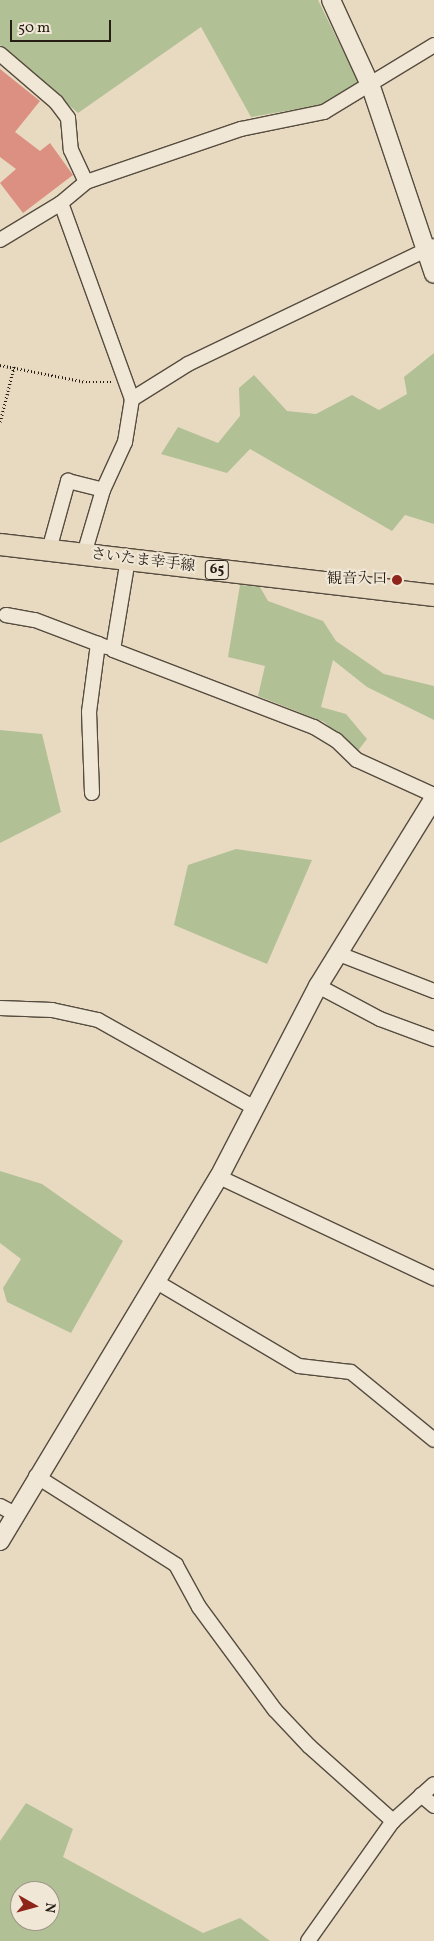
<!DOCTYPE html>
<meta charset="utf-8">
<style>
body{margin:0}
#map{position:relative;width:434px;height:1941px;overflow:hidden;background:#e8dac1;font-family:Vollkorn,"Noto Serif JP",serif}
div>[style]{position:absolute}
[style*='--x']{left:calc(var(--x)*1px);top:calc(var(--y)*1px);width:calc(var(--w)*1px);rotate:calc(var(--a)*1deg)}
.green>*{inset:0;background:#b2c096}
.building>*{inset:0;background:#dc9081}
.path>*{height:2.5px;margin-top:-1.25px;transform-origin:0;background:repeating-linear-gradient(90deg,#261d14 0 1px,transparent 0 3.5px)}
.roads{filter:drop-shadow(1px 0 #564c3f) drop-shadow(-1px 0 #564c3f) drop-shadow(0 1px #564c3f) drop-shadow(0 -1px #564c3f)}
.minor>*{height:14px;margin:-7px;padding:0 7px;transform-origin:7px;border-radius:7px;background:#f0e7d7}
.tertiary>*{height:18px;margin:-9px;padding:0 9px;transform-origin:9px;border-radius:9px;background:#f0e7d7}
.primary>*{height:21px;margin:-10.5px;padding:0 10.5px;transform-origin:10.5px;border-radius:10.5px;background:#e8dac1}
.dots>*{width:14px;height:14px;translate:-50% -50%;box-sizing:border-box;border:2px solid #f0e7d7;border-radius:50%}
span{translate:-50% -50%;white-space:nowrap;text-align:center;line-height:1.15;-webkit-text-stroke:4px #f0e7d7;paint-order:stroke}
.shield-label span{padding:1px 4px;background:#f0e7d7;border:1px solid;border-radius:4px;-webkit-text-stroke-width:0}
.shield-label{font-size:14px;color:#261d14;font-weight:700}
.street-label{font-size:15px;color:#261d14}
.poi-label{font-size:15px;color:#261d14}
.right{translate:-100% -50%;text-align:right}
.north{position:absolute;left:10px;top:1881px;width:50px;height:50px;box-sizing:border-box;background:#f0e7d7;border:1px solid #9f9689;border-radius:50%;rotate:97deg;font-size:14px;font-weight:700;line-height:20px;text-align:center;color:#261d14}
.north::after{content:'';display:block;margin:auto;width:18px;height:22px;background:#8f2418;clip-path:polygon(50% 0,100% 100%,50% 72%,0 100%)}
.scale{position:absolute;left:10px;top:20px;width:101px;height:22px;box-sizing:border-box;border:2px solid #261d14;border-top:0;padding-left:6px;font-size:15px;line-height:18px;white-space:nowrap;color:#261d14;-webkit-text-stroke:4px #f0e7d7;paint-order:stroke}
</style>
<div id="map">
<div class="green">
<i style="clip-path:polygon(0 0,318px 0,360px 85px,321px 105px,251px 117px,201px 27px,78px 113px,0 45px)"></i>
<i style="clip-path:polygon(434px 353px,434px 524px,405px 515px,392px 531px,250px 449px,227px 473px,161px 454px,178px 427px,218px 443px,240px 416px,239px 388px,254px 375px,287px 411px,316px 414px,352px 395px,379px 410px,407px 394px,404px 377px)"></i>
<i style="clip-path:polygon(240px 585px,260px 587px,268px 601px,323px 621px,336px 641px,384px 674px,434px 686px,434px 720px,367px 687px,333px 660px,321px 707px,346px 714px,367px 739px,357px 752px,324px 722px,258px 696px,265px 666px,228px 657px)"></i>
<i style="clip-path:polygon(0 730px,42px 734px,61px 812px,0 843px)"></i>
<i style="clip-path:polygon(236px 849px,312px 860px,267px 964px,174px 925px,188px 865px)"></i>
<i style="clip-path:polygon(0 1171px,42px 1184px,123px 1241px,71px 1333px,7px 1302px,3px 1288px,21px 1259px,0 1243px)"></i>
<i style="clip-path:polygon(evenodd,26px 1803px,73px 1829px,63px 1857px,203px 1933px,240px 1918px,270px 1941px,0 1941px,0 1841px,26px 1803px,20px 1891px,50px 1891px,50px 1921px,20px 1921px,20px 1891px)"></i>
</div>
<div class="building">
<i style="clip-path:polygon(0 69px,40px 101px,15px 132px,40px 151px,50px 143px,73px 175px,23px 213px,0 183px,16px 169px,0 157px)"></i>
</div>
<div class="path">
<i style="--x:0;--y:365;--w:88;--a:11.2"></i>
<i style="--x:86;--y:382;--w:26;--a:0"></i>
<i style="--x:0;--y:422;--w:58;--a:-76"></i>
</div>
<div class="roads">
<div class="minor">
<i style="--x:0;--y:54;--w:74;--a:40.6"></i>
<i style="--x:56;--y:102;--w:20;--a:53"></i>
<i style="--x:68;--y:118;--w:32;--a:85"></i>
<i style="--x:71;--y:150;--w:35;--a:65"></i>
<i style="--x:61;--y:203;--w:208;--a:70.1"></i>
<i style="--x:132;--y:399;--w:44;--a:99.2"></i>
<i style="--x:125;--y:442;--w:53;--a:114.6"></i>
<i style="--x:103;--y:490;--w:67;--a:106.5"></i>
<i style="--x:0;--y:240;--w:71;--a:-31.2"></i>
<i style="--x:61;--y:203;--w:33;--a:-40"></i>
<i style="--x:86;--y:182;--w:164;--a:-18.9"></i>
<i style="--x:241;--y:129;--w:85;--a:-11.6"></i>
<i style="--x:324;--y:112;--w:129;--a:-31.3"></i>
<i style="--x:132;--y:399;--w:66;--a:-32"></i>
<i style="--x:188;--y:364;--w:273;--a:-25.6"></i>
<i style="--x:49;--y:550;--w:72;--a:-74.6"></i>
<i style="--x:68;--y:481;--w:36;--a:14"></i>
<i style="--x:128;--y:559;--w:92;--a:99.4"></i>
<i style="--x:113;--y:650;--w:215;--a:21"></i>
<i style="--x:314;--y:727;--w:26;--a:31"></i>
<i style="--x:336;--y:740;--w:29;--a:44"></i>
<i style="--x:357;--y:760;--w:85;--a:24.4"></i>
<i style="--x:6;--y:615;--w:29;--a:10"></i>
<i style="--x:35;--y:620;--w:76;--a:20.8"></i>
<i style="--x:92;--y:793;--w:81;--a:-92.1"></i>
<i style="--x:89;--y:712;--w:69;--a:-82.5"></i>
<i style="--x:339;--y:954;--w:102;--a:21.3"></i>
<i style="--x:318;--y:986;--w:70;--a:28"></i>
<i style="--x:380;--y:1019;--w:58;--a:20.3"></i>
<i style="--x:0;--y:1008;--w:52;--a:2.2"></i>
<i style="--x:52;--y:1010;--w:47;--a:12.3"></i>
<i style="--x:98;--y:1020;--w:178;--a:29.3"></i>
<i style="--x:219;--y:1177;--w:238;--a:25.2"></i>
<i style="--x:155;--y:1281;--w:167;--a:30.6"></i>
<i style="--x:299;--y:1366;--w:52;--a:6.6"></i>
<i style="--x:351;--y:1372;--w:107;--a:39.3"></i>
<i style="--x:36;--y:1476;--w:166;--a:32.4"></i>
<i style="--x:176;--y:1565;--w:48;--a:61.3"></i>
<i style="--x:199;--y:1607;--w:128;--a:53.6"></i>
<i style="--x:275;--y:1710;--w:50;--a:46.6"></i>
<i style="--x:309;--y:1746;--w:113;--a:41.8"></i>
<i style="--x:0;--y:1506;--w:17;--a:28"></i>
<i style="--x:421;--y:1795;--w:17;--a:40"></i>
<i style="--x:308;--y:1941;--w:147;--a:-54.7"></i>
<i style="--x:393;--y:1821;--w:55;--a:-42.1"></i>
</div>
<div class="tertiary">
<i style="--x:331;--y:0;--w:96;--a:65.3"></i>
<i style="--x:371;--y:87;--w:197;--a:71.4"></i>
<i style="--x:0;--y:1541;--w:425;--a:-59"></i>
<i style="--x:219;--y:1177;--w:215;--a:-62.6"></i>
<i style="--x:318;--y:986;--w:221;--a:-58.3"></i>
</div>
<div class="primary">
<i style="--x:0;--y:544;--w:437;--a:6.7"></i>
</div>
</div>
<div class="dots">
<i style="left:397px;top:580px;background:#8f2418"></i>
</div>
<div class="shield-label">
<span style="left:217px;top:570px">65</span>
</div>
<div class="street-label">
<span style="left:143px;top:561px;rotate:7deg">さいたま幸手線</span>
</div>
<div class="poi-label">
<span class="right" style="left:387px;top:580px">観音入口</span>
</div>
<div class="north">N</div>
<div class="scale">50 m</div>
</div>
